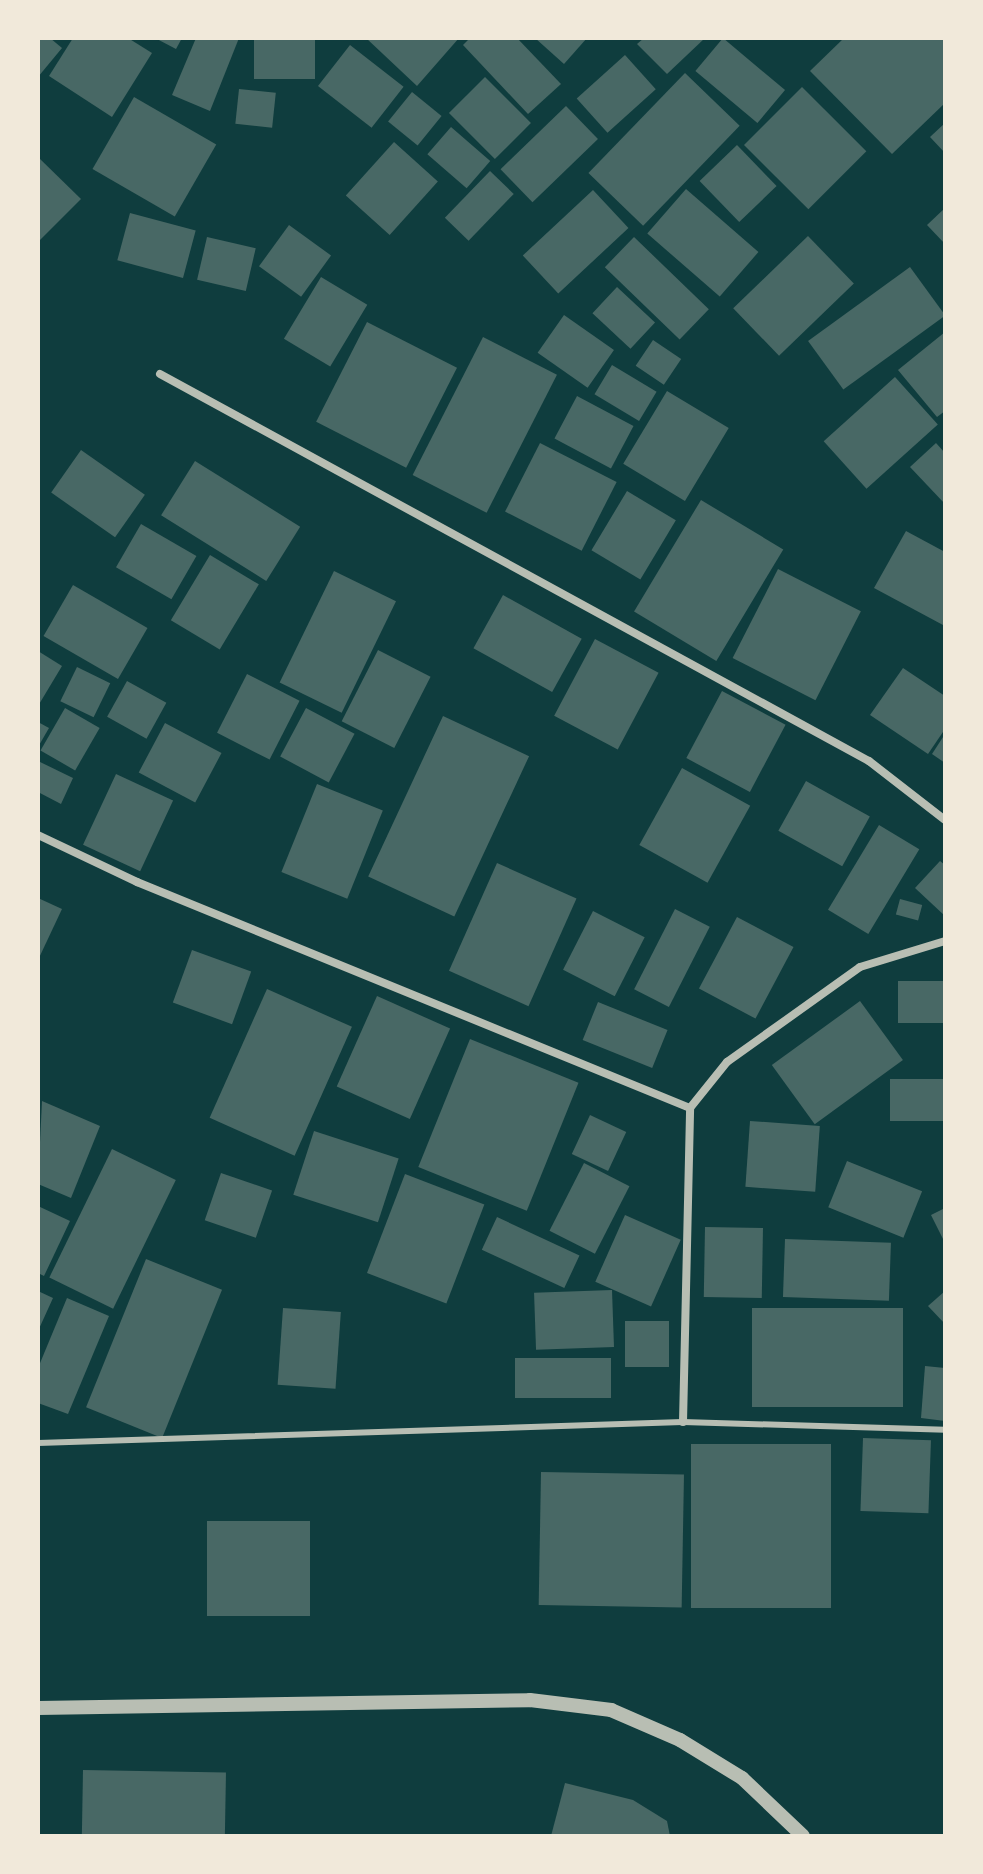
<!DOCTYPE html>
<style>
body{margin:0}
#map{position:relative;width:983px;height:1874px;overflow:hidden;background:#0f3d3e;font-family:Cabin,sans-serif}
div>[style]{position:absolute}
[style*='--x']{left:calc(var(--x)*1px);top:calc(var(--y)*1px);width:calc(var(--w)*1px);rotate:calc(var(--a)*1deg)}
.building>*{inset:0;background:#486865;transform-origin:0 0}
.service>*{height:6px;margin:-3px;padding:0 3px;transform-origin:3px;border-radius:3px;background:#b8beb3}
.minor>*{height:8px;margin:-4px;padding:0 4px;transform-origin:4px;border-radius:4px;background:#b8beb3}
.tertiary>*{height:14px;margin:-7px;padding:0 7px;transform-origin:7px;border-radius:7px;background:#b8beb3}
span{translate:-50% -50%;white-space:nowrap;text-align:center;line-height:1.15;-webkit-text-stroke:6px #f1e9da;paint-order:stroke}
.frame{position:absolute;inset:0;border:40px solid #f1e9da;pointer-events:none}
</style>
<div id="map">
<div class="building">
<i style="clip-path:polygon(38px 38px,50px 38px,62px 48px,38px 77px)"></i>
<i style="clip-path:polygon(73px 38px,128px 38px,152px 53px,112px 117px,49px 76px)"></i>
<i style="clip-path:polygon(155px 38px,182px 38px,176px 49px)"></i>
<i style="clip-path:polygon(196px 38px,239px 38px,210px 111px,172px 95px)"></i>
<i style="left:254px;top:38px;width:61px;height:41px"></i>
<i style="clip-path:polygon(366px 38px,459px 38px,417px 86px)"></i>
<i style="clip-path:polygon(470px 38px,517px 38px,561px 84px,528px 114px,463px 45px)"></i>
<i style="clip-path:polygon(535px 38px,587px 38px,564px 64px)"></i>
<i style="clip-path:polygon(644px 38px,705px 38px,667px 74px,637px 44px)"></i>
<i style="left:723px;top:38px;width:81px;height:43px;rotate:40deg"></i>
<i style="clip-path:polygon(844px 38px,945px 38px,945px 103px,892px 154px,810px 71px)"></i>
<i style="left:350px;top:45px;width:68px;height:52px;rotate:38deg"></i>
<i style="left:625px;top:55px;width:46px;height:65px;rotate:48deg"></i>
<i style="left:685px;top:73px;width:76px;height:139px;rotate:44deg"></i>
<i style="left:485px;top:77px;width:65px;height:51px;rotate:45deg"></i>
<i style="left:802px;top:87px;width:91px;height:82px;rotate:45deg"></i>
<i style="left:239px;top:89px;width:37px;height:35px;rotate:6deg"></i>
<i style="left:412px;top:92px;width:38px;height:38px;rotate:39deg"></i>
<i style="left:134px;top:97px;width:95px;height:83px;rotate:30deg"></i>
<i style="left:566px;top:106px;width:46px;height:91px;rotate:46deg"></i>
<i style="clip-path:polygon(945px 123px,945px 153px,930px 137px)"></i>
<i style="left:451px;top:127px;width:52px;height:36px;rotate:41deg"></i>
<i style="left:394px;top:142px;width:59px;height:72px;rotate:42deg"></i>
<i style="left:737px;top:145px;width:57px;height:52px;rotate:46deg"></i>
<i style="clip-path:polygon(38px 157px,81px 199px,38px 242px)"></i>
<i style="left:490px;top:171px;width:33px;height:65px;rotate:44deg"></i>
<i style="left:686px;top:189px;width:96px;height:59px;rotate:41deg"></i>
<i style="left:593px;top:190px;width:52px;height:96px;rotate:47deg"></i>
<i style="clip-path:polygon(945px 208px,945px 244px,927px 225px)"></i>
<i style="left:130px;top:213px;width:68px;height:49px;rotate:15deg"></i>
<i style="left:289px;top:225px;width:52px;height:51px;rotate:36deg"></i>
<i style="left:808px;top:236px;width:66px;height:104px;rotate:46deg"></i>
<i style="left:207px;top:237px;width:50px;height:44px;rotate:13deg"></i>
<i style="left:634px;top:237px;width:104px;height:42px;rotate:44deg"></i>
<i style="left:910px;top:267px;width:60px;height:126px;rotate:54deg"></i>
<i style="left:321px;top:277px;width:54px;height:72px;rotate:31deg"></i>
<i style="left:617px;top:287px;width:52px;height:36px;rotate:43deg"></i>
<i style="left:564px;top:315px;width:61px;height:46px;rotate:35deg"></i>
<i style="left:367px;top:322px;width:101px;height:112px;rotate:27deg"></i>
<i style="clip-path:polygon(945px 332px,945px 411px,937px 417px,898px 370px)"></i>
<i style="left:483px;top:337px;width:83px;height:155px;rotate:27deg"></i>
<i style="left:653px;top:340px;width:34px;height:31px;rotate:34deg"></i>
<i style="left:612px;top:365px;width:52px;height:34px;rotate:31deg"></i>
<i style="left:895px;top:377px;width:64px;height:96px;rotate:48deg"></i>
<i style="left:667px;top:391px;width:72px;height:85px;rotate:31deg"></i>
<i style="left:577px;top:396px;width:64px;height:48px;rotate:28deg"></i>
<i style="left:540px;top:443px;width:86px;height:77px;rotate:27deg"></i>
<i style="clip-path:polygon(936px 443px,945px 453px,945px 504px,910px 467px)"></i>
<i style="left:81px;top:450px;width:78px;height:52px;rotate:35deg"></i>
<i style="left:195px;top:461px;width:124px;height:64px;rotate:32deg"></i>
<i style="left:627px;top:491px;width:57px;height:69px;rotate:31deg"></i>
<i style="left:701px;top:500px;width:96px;height:130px;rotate:31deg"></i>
<i style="left:141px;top:524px;width:64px;height:50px;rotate:30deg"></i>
<i style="clip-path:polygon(906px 531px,945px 552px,943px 625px,874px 588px)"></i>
<i style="left:210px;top:555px;width:57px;height:76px;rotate:31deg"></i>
<i style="left:778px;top:569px;width:93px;height:100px;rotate:27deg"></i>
<i style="left:334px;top:571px;width:69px;height:124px;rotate:26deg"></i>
<i style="left:73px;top:585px;width:86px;height:59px;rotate:30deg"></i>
<i style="left:503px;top:595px;width:90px;height:61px;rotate:29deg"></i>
<i style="left:595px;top:639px;width:72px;height:87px;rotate:28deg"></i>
<i style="left:378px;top:650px;width:59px;height:80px;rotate:27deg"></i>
<i style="clip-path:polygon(38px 651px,62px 666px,38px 706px)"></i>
<i style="left:77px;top:667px;width:37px;height:38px;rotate:26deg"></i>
<i style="clip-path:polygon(903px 668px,945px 696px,945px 729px,928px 754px,870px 715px)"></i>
<i style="left:247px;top:674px;width:59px;height:66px;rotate:27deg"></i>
<i style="left:127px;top:681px;width:45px;height:41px;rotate:29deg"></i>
<i style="left:722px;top:691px;width:72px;height:76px;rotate:28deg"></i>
<i style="left:65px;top:708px;width:40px;height:49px;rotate:30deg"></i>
<i style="left:306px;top:708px;width:55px;height:55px;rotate:28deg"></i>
<i style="left:443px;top:716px;width:95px;height:177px;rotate:25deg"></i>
<i style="clip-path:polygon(38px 722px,49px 728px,38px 747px)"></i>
<i style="left:165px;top:723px;width:64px;height:56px;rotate:28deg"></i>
<i style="clip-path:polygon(945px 734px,945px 763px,932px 754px)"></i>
<i style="clip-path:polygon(38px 761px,73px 778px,61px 804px,38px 792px)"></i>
<i style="left:682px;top:768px;width:78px;height:88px;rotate:29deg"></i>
<i style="left:116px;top:774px;width:63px;height:78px;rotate:25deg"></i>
<i style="left:806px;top:781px;width:73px;height:57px;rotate:29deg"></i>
<i style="left:317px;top:784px;width:71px;height:95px;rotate:22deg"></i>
<i style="left:879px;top:825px;width:47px;height:99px;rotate:31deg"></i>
<i style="clip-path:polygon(940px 861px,945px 865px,945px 916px,915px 888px)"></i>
<i style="left:497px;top:863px;width:87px;height:118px;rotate:24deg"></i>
<i style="clip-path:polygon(38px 898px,62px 909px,38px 960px)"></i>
<i style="left:900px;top:899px;width:23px;height:16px;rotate:15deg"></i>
<i style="left:675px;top:909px;width:39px;height:90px;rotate:27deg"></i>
<i style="left:593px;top:911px;width:58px;height:66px;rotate:27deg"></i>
<i style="left:737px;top:917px;width:64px;height:81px;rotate:28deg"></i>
<i style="left:192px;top:950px;width:63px;height:56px;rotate:20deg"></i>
<i style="left:945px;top:981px;width:42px;height:47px;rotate:90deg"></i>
<i style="left:267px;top:989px;width:93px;height:141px;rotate:24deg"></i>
<i style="left:377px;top:996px;width:80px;height:99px;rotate:24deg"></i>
<i style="left:860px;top:1001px;width:73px;height:109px;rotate:54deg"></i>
<i style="left:598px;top:1002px;width:75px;height:41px;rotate:22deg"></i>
<i style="left:470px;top:1039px;width:117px;height:138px;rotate:22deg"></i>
<i style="left:890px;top:1079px;width:55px;height:42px"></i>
<i style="clip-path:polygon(42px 1101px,100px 1126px,71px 1198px,38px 1184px)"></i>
<i style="left:590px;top:1115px;width:40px;height:43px;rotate:25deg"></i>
<i style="left:750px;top:1121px;width:70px;height:66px;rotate:4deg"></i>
<i style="left:314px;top:1131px;width:89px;height:67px;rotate:18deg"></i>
<i style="left:112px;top:1149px;width:71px;height:143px;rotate:26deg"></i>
<i style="left:847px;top:1161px;width:81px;height:50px;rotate:22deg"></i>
<i style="left:584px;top:1163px;width:51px;height:76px;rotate:27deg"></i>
<i style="left:221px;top:1173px;width:54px;height:50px;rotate:19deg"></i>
<i style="left:405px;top:1174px;width:85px;height:106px;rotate:21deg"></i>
<i style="clip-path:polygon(38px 1206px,70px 1221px,44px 1276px,38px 1273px)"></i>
<i style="clip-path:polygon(945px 1208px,945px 1243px,931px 1215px)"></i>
<i style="left:625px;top:1215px;width:61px;height:73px;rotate:24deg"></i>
<i style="left:497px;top:1217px;width:91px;height:36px;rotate:25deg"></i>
<i style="left:705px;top:1227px;width:58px;height:70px;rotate:1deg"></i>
<i style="left:785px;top:1239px;width:106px;height:58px;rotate:2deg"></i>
<i style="left:146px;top:1259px;width:82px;height:160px;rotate:22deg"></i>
<i style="left:612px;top:1290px;width:57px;height:78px;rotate:88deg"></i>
<i style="clip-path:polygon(38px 1291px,53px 1298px,38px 1331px)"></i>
<i style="clip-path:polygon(945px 1291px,945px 1324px,928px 1306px)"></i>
<i style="clip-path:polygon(67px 1298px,109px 1316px,68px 1414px,38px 1403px,38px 1368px)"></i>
<i style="left:283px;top:1308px;width:58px;height:77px;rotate:4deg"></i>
<i style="left:752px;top:1308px;width:151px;height:99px"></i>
<i style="left:625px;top:1321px;width:44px;height:46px"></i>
<i style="left:515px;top:1358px;width:96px;height:40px"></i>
<i style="clip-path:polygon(925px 1366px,945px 1368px,945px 1421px,921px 1418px)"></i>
<i style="left:863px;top:1438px;width:68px;height:73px;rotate:2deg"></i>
<i style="left:691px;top:1444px;width:140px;height:164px"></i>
<i style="left:541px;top:1472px;width:143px;height:133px;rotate:1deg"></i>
<i style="left:207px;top:1521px;width:103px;height:95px"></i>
<i style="left:83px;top:1770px;width:143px;height:66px;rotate:1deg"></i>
<i style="clip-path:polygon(565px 1783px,633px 1800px,667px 1821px,670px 1836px,551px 1836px)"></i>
</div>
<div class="service">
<i style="--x:38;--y:1443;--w:645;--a:-1.86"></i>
<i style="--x:683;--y:1422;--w:262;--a:1.7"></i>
</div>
<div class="minor">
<i style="--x:160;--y:374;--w:808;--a:28.63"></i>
<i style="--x:869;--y:761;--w:96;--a:37.8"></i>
<i style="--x:38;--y:835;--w:110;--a:25.4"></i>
<i style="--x:137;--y:882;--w:597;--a:22.23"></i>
<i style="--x:690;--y:1108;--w:59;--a:-51.2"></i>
<i style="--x:727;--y:1062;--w:163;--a:-35.5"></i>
<i style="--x:860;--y:967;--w:89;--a:-17"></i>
<i style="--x:683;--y:1422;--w:314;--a:-88.7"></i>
</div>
<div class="tertiary">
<i style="--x:38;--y:1708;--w:492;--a:-0.9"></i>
<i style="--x:530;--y:1700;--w:82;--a:7"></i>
<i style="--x:611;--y:1710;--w:75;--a:23.5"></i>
<i style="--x:680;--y:1740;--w:73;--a:31.5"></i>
<i style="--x:742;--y:1778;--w:84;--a:43.6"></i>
</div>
<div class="frame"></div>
</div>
